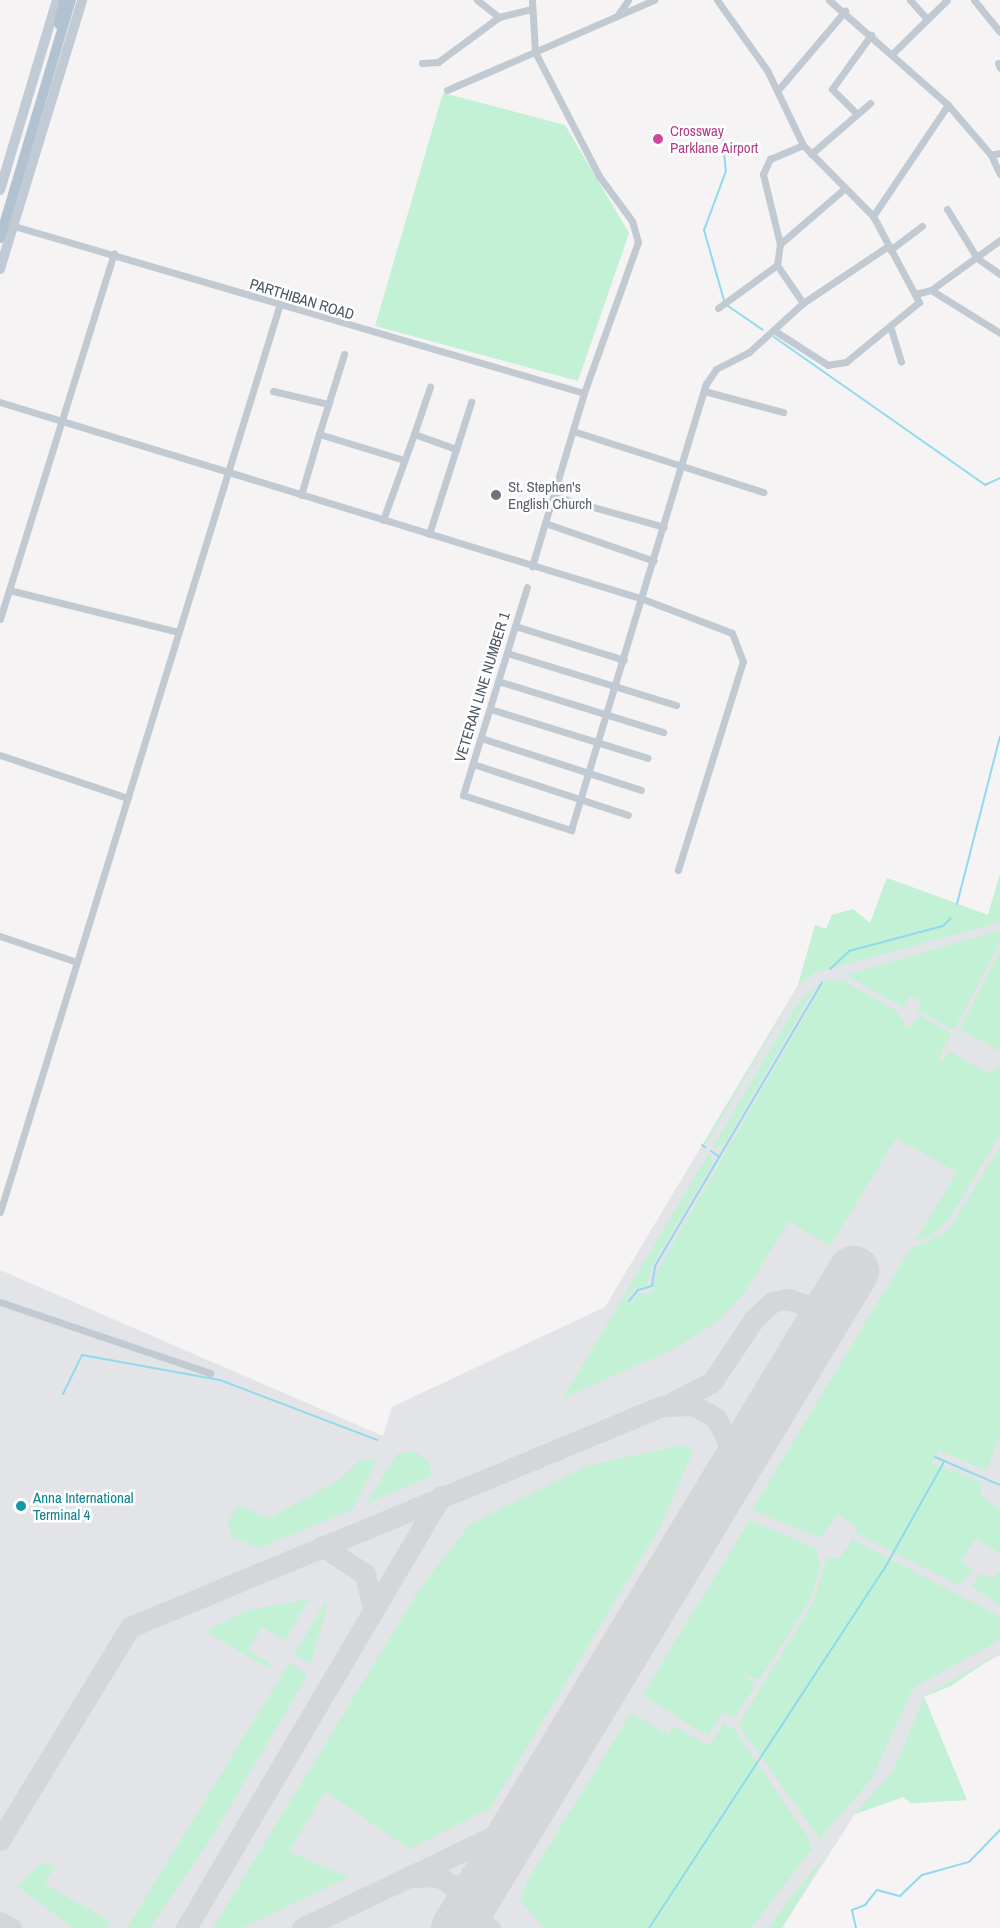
<!DOCTYPE html>
<style>
body{margin:0}
#map{position:relative;width:1000px;height:1928px;overflow:hidden;background:#f5f3f3;font-family:"Archivo Narrow",sans-serif}
div>[style]{position:absolute}
[style*='--x']{left:calc(var(--x)*1px);top:calc(var(--y)*1px);width:calc(var(--w)*1px);rotate:calc(var(--a)*1deg)}
.airport>*{inset:0;background:#e2e4e7}
.green>*{inset:0;background:#c3f1d5}
.stream>*{height:2px;margin:-1px;padding:0 1px;transform-origin:1px;border-radius:1px;background:#90daee}
.taxiway>*{height:21px;margin:-10.5px;padding:0 10.5px;transform-origin:10.5px;border-radius:10.5px;background:#d5d6d8}
.runway>*{height:51px;margin:-25.5px;padding:0 25.5px;transform-origin:25.5px;border-radius:25.5px;background:#d5d6d8}
.street>*{height:7px;margin:-3.5px;padding:0 3.5px;transform-origin:3.5px;border-radius:3.5px;background:#c1cad2}
.secondary>*{height:10px;margin:-5px;padding:0 5px;transform-origin:5px;border-radius:5px;background:#c1cbd6}
.primary>*{height:10px;margin:-5px;padding:0 5px;transform-origin:5px;border-radius:5px;background:#b3c2d1}
.dots>*{width:16px;height:16px;translate:-50% -50%;box-sizing:border-box;border:3px solid #fff;border-radius:50%}
span{translate:-50% -50%;white-space:nowrap;text-align:center;line-height:1.15;-webkit-text-stroke:5px #fff;paint-order:stroke}
.hotel-label{font-size:15px;color:#b23c85}
.left{translate:0 -50%;text-align:left}
.street-label{font-size:15px;color:#4a5661}
.worship-label{font-size:15px;color:#5b616d}
.culture-label{font-size:15px;color:#0d838f}
</style>
<div id="map">
<div class="airport">
<i style="clip-path:polygon(1000px 874px,1000px 1655px,924px 1697px,967px 1800px,911px 1803px,903px 1797px,855px 1814px,782px 1928px,0 1928px,0 1270px,383px 1436px,392px 1407px,605px 1307px,798px 985px,815px 925px,826px 929px,832px 915px,853px 909px,870px 923px,887px 878px,988px 915px)"></i>
</div>
<div class="green">
<i style="clip-path:polygon(443px 93px,565px 125px,629px 233px,578px 381px,375px 326px)"></i>
<i style="clip-path:polygon(1000px 874px,1000px 922px,815px 973px,798px 985px,815px 925px,826px 929px,832px 915px,853px 909px,870px 923px,887px 878px,988px 915px)"></i>
<i style="clip-path:polygon(1000px 930px,999px 945px,954px 1030px,917px 1010px,921px 1001px,910px 996px,904px 1008px,846px 975px)"></i>
<i style="clip-path:polygon(1000px 951px,1000px 1051px,960px 1029px)"></i>
<i style="clip-path:polygon(842px 980px,896px 1011px,909px 1029px,920px 1015px,951px 1034px,939px 1058px,943px 1061px,949px 1051px,990px 1074px,1000px 1066px,1000px 1134px,951px 1216px,931px 1236px,915px 1241px,957px 1172px,896px 1138px,830px 1246px,789px 1221px,743px 1295px,717px 1322px,671px 1350px,563px 1398px,709px 1153px,713px 1162px,651px 1267px,647px 1287px,635px 1287px,627px 1300px,632px 1303px,639px 1293px,651px 1294px,659px 1268px,825px 981px)"></i>
<i style="clip-path:polygon(817px 984px,723px 1146px,712px 1149px,796px 1006px)"></i>
<i style="clip-path:polygon(785px 1008px,774px 1028px,706px 1145px,704px 1143px)"></i>
<i style="clip-path:polygon(1000px 1147px,1000px 1435px,986px 1471px,939px 1450px,932px 1463px,981px 1482px,981px 1497px,1000px 1509px,1000px 1553px,975px 1539px,961px 1561px,974px 1571px,959px 1585px,854px 1532px,857px 1527px,837px 1514px,821px 1538px,752px 1510px,910px 1249px,947px 1232px)"></i>
<i style="clip-path:polygon(684px 1445px,693px 1451px,660px 1527px,490px 1808px,409px 1849px,325px 1791px,289px 1852px,349px 1877px,242px 1928px,213px 1928px,419px 1590px,470px 1524px,589px 1465px)"></i>
<i style="clip-path:polygon(414px 1451px,429px 1462px,431px 1476px,366px 1504px,397px 1454px)"></i>
<i style="clip-path:polygon(377px 1459px,353px 1509px,260px 1548px,232px 1537px,228px 1522px,238px 1505px,269px 1518px,338px 1481px,360px 1460px)"></i>
<i style="clip-path:polygon(750px 1520px,817px 1549px,820px 1569px,810px 1600px,760px 1679px,743px 1675px,756px 1684px,734px 1718px,723px 1712px,708px 1736px,642px 1695px)"></i>
<i style="clip-path:polygon(852px 1539px,999px 1616px,1000px 1640px,913px 1688px,872px 1778px,820px 1839px,738px 1725px,813px 1603px,827px 1557px,840px 1558px)"></i>
<i style="clip-path:polygon(1000px 1569px,1000px 1606px,972px 1586px,980px 1574px,994px 1578px)"></i>
<i style="clip-path:polygon(309px 1599px,285px 1640px,262px 1627px,248px 1650px,271px 1664px,268px 1668px,205px 1631px,248px 1610px)"></i>
<i style="clip-path:polygon(326px 1601px,327px 1607px,311px 1664px,294px 1655px)"></i>
<i style="clip-path:polygon(1000px 1652px,951px 1686px,924px 1697px,967px 1800px,911px 1803px,903px 1797px,855px 1814px,894px 1769px,924px 1697px)"></i>
<i style="clip-path:polygon(289px 1663px,307px 1673px,303px 1683px,213px 1835px,150px 1928px,127px 1928px)"></i>
<i style="clip-path:polygon(631px 1713px,668px 1735px,674px 1726px,709px 1746px,724px 1723px,734px 1729px,809px 1839px,812px 1849px,751px 1928px,544px 1928px,520px 1901px,526px 1883px)"></i>
<i style="clip-path:polygon(826px 1855px,782px 1928px,769px 1928px,794px 1893px)"></i>
<i style="clip-path:polygon(41px 1863px,55px 1866px,44px 1884px,110px 1921px,106px 1928px,73px 1928px,17px 1886px)"></i>
</div>
<div class="stream">
<i style="--x:722;--y:134;--w:37;--a:84"></i>
<i style="--x:726;--y:171;--w:63;--a:110.4"></i>
<i style="--x:704;--y:230;--w:73;--a:74.1"></i>
<i style="--x:728;--y:306;--w:42;--a:34.4"></i>
<i style="--x:774;--y:337;--w:258;--a:35"></i>
<i style="--x:985;--y:485;--w:17;--a:-25"></i>
<i style="--x:957;--y:904;--w:173;--a:-75.6"></i>
<i style="--x:830;--y:969;--w:26;--a:-43"></i>
<i style="--x:849;--y:951;--w:97;--a:-14.9"></i>
<i style="--x:943;--y:926;--w:11;--a:-45"></i>
<i style="--x:702;--y:1145;--w:4;--a:34"></i>
<i style="--x:711;--y:1151;--w:9;--a:36"></i>
<i style="--x:629;--y:1301;--w:14;--a:-51"></i>
<i style="--x:638;--y:1290;--w:15;--a:-16"></i>
<i style="--x:652;--y:1286;--w:20;--a:-81"></i>
<i style="--x:655;--y:1266;--w:329;--a:-59.5"></i>
<i style="--x:63;--y:1394;--w:43;--a:-64"></i>
<i style="--x:82;--y:1355;--w:140;--a:10.3"></i>
<i style="--x:220;--y:1380;--w:168;--a:20.9"></i>
<i style="--x:935;--y:1457;--w:71;--a:23.3"></i>
<i style="--x:649;--y:1928;--w:427;--a:-56.8"></i>
<i style="--x:883;--y:1571;--w:125;--a:-60.8"></i>
<i style="--x:856;--y:1928;--w:18;--a:-103"></i>
<i style="--x:852;--y:1910;--w:14;--a:-21"></i>
<i style="--x:865;--y:1905;--w:19;--a:-51"></i>
<i style="--x:877;--y:1890;--w:24;--a:15"></i>
<i style="--x:900;--y:1896;--w:30;--a:-44"></i>
<i style="--x:922;--y:1875;--w:49;--a:-15.5"></i>
<i style="--x:969;--y:1862;--w:45;--a:-45.9"></i>
</div>
<div class="taxiway">
<i style="--x:671;--y:1403;--w:46;--a:-27.1"></i>
<i style="--x:712;--y:1382;--w:76;--a:-56.3"></i>
<i style="--x:754;--y:1319;--w:25;--a:-43"></i>
<i style="--x:772;--y:1302;--w:16;--a:-11"></i>
<i style="--x:788;--y:1299;--w:18;--a:19"></i>
<i style="--x:805;--y:1305;--w:18;--a:61"></i>
<i style="--x:814;--y:1321;--w:16;--a:94"></i>
<i style="--x:322;--y:1546;--w:51;--a:33.1"></i>
<i style="--x:365;--y:1574;--w:37;--a:77"></i>
<i style="--x:0;--y:1840;--w:250;--a:-58.6"></i>
<i style="--x:130;--y:1627;--w:576;--a:-22.56"></i>
<i style="--x:662;--y:1406;--w:31;--a:-2"></i>
<i style="--x:693;--y:1405;--w:26;--a:29"></i>
<i style="--x:716;--y:1418;--w:33;--a:63"></i>
<i style="--x:731;--y:1447;--w:29;--a:96"></i>
<i style="--x:412;--y:1877;--w:24;--a:-2"></i>
<i style="--x:436;--y:1876;--w:19;--a:28"></i>
<i style="--x:453;--y:1885;--w:20;--a:53"></i>
<i style="--x:465;--y:1901;--w:11;--a:85"></i>
<i style="--x:466;--y:1912;--w:29;--a:34"></i>
<i style="--x:0;--y:1922;--w:13;--a:29"></i>
<i style="--x:186;--y:1928;--w:502;--a:-59.45"></i>
<i style="--x:302;--y:1928;--w:220;--a:-25.6"></i>
<i style="--x:500;--y:1833;--w:48;--a:-45"></i>
</div>
<div class="runway">
<i style="--x:456;--y:1928;--w:768;--a:-58.86"></i>
</div>
<div class="street">
<i style="--x:477;--y:0;--w:28;--a:38"></i>
<i style="--x:532;--y:0;--w:52;--a:86.7"></i>
<i style="--x:535;--y:52;--w:140;--a:62.7"></i>
<i style="--x:599;--y:176;--w:56;--a:53.7"></i>
<i style="--x:632;--y:221;--w:22;--a:74"></i>
<i style="--x:638;--y:242;--w:160;--a:109.7"></i>
<i style="--x:584;--y:393;--w:181;--a:106.7"></i>
<i style="--x:717;--y:0;--w:86;--a:54.5"></i>
<i style="--x:767;--y:70;--w:83;--a:64.4"></i>
<i style="--x:803;--y:145;--w:100;--a:45.4"></i>
<i style="--x:873;--y:216;--w:98;--a:61.9"></i>
<i style="--x:919;--y:302;--w:94;--a:140.6"></i>
<i style="--x:846;--y:362;--w:18;--a:171"></i>
<i style="--x:828;--y:365;--w:63;--a:-147.3"></i>
<i style="--x:829;--y:0;--w:159;--a:41.4"></i>
<i style="--x:948;--y:105;--w:66;--a:49.3"></i>
<i style="--x:991;--y:155;--w:21;--a:65"></i>
<i style="--x:910;--y:0;--w:25;--a:48"></i>
<i style="--x:974;--y:0;--w:41;--a:50.9"></i>
<i style="--x:617;--y:16;--w:19;--a:-55"></i>
<i style="--x:894;--y:52;--w:74;--a:-44.5"></i>
<i style="--x:422;--y:63;--w:16;--a:-4"></i>
<i style="--x:438;--y:62;--w:76;--a:-36.4"></i>
<i style="--x:499;--y:17;--w:34;--a:-14"></i>
<i style="--x:998;--y:63;--w:5;--a:68"></i>
<i style="--x:447;--y:90;--w:226;--a:-23.5"></i>
<i style="--x:778;--y:90;--w:104;--a:-49.7"></i>
<i style="--x:856;--y:113;--w:34;--a:-135"></i>
<i style="--x:832;--y:89;--w:67;--a:-54.2"></i>
<i style="--x:811;--y:154;--w:78;--a:-40.8"></i>
<i style="--x:991;--y:155;--w:9;--a:-13"></i>
<i style="--x:947;--y:209;--w:57;--a:58.5"></i>
<i style="--x:977;--y:258;--w:28;--a:35"></i>
<i style="--x:873;--y:216;--w:134;--a:-56"></i>
<i style="--x:14;--y:226;--w:594;--a:16.33"></i>
<i style="--x:780;--y:244;--w:86;--a:-40.7"></i>
<i style="--x:890;--y:250;--w:40;--a:-37"></i>
<i style="--x:777;--y:265;--w:46;--a:55.6"></i>
<i style="--x:931;--y:290;--w:81;--a:31.9"></i>
<i style="--x:915;--y:294;--w:16;--a:-14"></i>
<i style="--x:931;--y:290;--w:85;--a:-35.9"></i>
<i style="--x:718;--y:308;--w:73;--a:-36.1"></i>
<i style="--x:777;--y:265;--w:21;--a:-82"></i>
<i style="--x:780;--y:244;--w:72;--a:-103.7"></i>
<i style="--x:763;--y:174;--w:17;--a:-65"></i>
<i style="--x:770;--y:159;--w:36;--a:-23"></i>
<i style="--x:891;--y:329;--w:34;--a:73"></i>
<i style="--x:273;--y:391;--w:57;--a:13.3"></i>
<i style="--x:704;--y:391;--w:82;--a:14.9"></i>
<i style="--x:0;--y:402;--w:673;--a:17.03"></i>
<i style="--x:643;--y:599;--w:95;--a:20.9"></i>
<i style="--x:732;--y:633;--w:30;--a:69"></i>
<i style="--x:743;--y:661;--w:219;--a:107.3"></i>
<i style="--x:573;--y:431;--w:200;--a:17.8"></i>
<i style="--x:319;--y:434;--w:84;--a:-72.6"></i>
<i style="--x:414;--y:434;--w:50;--a:-71.2"></i>
<i style="--x:301;--y:495;--w:64;--a:-73.6"></i>
<i style="--x:319;--y:434;--w:89;--a:17"></i>
<i style="--x:554;--y:496;--w:114;--a:15.7"></i>
<i style="--x:383;--y:520;--w:91;--a:-70.2"></i>
<i style="--x:414;--y:434;--w:45;--a:19.7"></i>
<i style="--x:545;--y:523;--w:115;--a:19.2"></i>
<i style="--x:429;--y:534;--w:139;--a:-72.3"></i>
<i style="--x:527;--y:587;--w:218;--a:107.1"></i>
<i style="--x:463;--y:795;--w:114;--a:18"></i>
<i style="--x:571;--y:830;--w:466;--a:-73.2"></i>
<i style="--x:706;--y:384;--w:18;--a:-56"></i>
<i style="--x:716;--y:369;--w:37;--a:-27"></i>
<i style="--x:749;--y:352;--w:73;--a:-42.2"></i>
<i style="--x:803;--y:303;--w:102;--a:-33.8"></i>
<i style="--x:9;--y:590;--w:175;--a:13.9"></i>
<i style="--x:0;--y:619;--w:383;--a:-72.7"></i>
<i style="--x:515;--y:626;--w:114;--a:17.3"></i>
<i style="--x:507;--y:653;--w:177;--a:17.1"></i>
<i style="--x:498;--y:681;--w:173;--a:17.2"></i>
<i style="--x:490;--y:709;--w:165;--a:17.2"></i>
<i style="--x:481;--y:738;--w:168;--a:18"></i>
<i style="--x:0;--y:755;--w:135;--a:18.6"></i>
<i style="--x:473;--y:764;--w:163;--a:18.2"></i>
<i style="--x:0;--y:936;--w:81;--a:18.7"></i>
<i style="--x:0;--y:1212;--w:947;--a:-72.87"></i>
<i style="--x:0;--y:1302;--w:222;--a:18.7"></i>
</div>
<div class="secondary">
<i style="--x:0;--y:190;--w:198;--a:-73.3"></i>
<i style="--x:0;--y:269;--w:281;--a:-73"></i>
</div>
<div class="primary">
<i style="--x:59;--y:24;--w:25;--a:-78"></i>
<i style="--x:0;--y:238;--w:248;--a:-73.4"></i>
</div>
<div class="dots">
<i style="left:658px;top:139px;background:#d1479c"></i>
<i style="left:496px;top:495px;background:#6b7280"></i>
<i style="left:21px;top:1506px;background:#0f9aa8"></i>
</div>
<div class="hotel-label">
<span class="left" style="left:670px;top:139px">Crossway<br>Parklane Airport</span>
</div>
<div class="street-label">
<span style="left:302px;top:299px;rotate:17deg">PARTHIBAN ROAD</span>
<span style="left:482px;top:687px;rotate:-73deg">VETERAN LINE NUMBER 1</span>
</div>
<div class="worship-label">
<span class="left" style="left:508px;top:495px">St. Stephen's<br>English Church</span>
</div>
<div class="culture-label">
<span class="left" style="left:33px;top:1506px">Anna International<br>Terminal 4</span>
</div>
</div>
